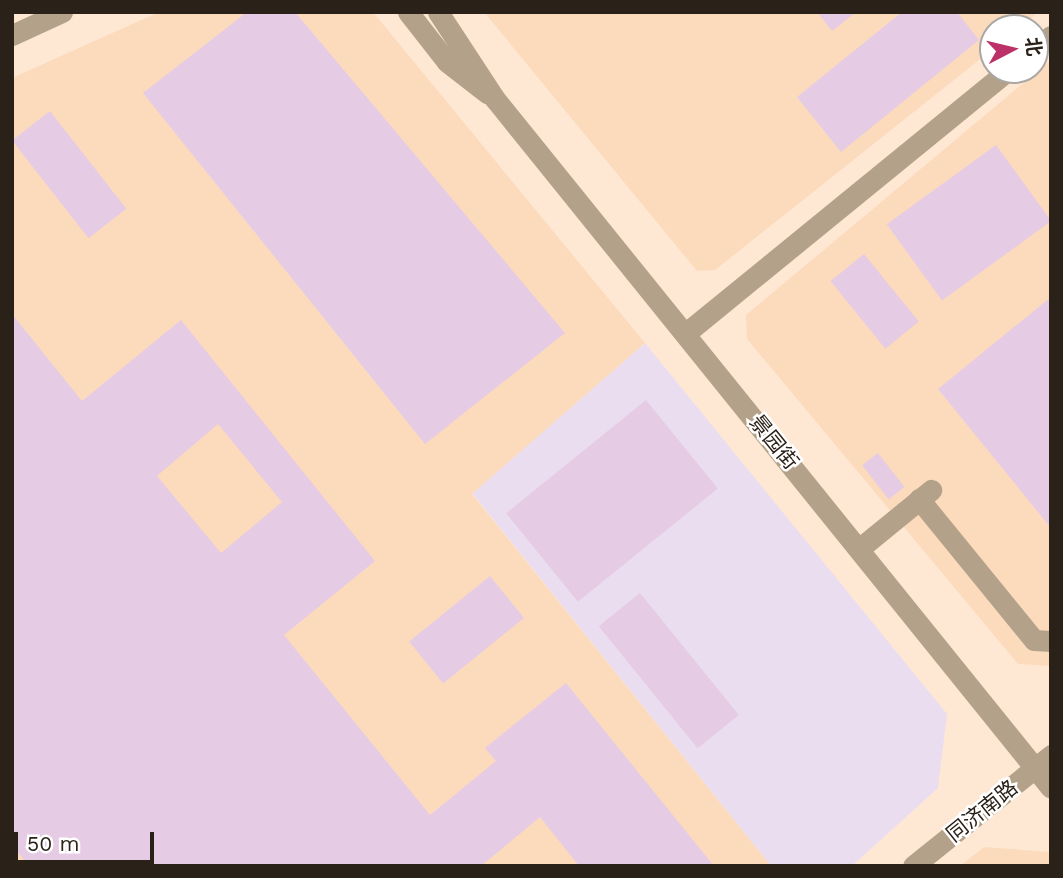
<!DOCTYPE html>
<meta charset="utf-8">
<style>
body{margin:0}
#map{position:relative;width:1063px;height:878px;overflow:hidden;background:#fee8d4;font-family:"Work Sans","Noto Sans SC",sans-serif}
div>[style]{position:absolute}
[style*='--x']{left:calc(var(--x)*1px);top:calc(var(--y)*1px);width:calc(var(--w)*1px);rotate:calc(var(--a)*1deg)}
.commercial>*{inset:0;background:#ebddf0}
.built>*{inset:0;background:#fcdbbd}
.building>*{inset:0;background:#e5cbe4;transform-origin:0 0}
.minor>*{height:21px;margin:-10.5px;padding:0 10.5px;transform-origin:10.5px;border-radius:10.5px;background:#b3a189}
span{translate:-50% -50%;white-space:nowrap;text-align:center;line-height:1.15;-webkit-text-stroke:5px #fff;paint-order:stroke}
.street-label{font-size:21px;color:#2a2118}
.frame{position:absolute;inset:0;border:14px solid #2a2118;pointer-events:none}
.north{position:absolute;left:979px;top:14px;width:70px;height:70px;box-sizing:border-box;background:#fff;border:2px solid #aaa6a3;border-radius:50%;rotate:83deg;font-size:19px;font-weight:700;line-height:28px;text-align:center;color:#2a2118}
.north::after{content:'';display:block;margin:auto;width:24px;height:32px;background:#bc3167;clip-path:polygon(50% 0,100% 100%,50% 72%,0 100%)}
.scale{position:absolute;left:14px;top:832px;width:140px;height:32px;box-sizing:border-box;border:4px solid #2a2118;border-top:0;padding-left:9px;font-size:21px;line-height:24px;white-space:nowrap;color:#2a2118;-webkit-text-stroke:5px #fff;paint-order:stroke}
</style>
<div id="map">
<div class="commercial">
<i style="clip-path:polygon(645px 343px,947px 714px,938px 788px,852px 866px,771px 866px,472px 493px)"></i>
</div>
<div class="built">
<i style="clip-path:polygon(159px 12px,373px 12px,645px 343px,472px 494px,771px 866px,12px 866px,12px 78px)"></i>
<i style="clip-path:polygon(484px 12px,1038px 12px,1019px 28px,993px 28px,993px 49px,715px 270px,697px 271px)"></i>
<i style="clip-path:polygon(1051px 60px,1051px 666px,1018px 664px,747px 339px,746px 315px)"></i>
<i style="clip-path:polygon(984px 847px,1051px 852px,1051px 866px,960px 866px)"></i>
</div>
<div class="building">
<i style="clip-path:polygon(247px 12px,295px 12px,565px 333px,425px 444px,143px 93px)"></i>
<i style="clip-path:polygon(817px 12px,856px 12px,832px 31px)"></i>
<i style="clip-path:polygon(902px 12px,957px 12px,979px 40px,841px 152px,797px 97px)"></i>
<i style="left:50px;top:111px;width:124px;height:48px;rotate:52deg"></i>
<i style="left:996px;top:145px;width:94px;height:135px;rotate:54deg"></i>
<i style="left:864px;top:254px;width:87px;height:43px;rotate:51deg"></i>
<i style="clip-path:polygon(1051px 297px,1051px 528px,938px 389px)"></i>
<i style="clip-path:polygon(evenodd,12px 314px,82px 401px,181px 320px,375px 561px,284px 635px,430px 815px,496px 761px,485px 748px,566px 683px,714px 866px,579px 866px,540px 817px,481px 866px,29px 866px,12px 845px,12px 314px,218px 424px,282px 502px,221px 553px,157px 476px,218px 424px)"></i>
<i style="left:646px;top:400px;width:114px;height:180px;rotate:51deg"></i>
<i style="left:878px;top:453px;width:43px;height:20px;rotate:52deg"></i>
<i style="left:490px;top:576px;width:54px;height:104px;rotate:51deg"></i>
<i style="left:640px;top:593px;width:157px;height:53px;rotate:51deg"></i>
</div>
<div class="minor">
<i style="--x:408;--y:12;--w:63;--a:52"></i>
<i style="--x:447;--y:62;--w:51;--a:37.8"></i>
<i style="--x:438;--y:12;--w:104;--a:56.8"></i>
<i style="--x:495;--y:99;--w:885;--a:51.1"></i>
<i style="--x:12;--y:35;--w:55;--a:-24.7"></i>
<i style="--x:1035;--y:48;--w:20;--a:-37"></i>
<i style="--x:686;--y:333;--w:417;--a:-39.2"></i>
<i style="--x:919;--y:499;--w:182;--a:50.8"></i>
<i style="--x:1034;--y:640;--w:17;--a:3"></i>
<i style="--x:860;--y:548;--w:92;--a:-39.2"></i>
<i style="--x:913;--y:866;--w:177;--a:-38.8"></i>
</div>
<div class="street-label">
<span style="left:774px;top:442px;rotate:51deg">景园街</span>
<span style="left:982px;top:811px;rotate:-39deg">同济南路</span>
</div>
<div class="frame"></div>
<div class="north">北</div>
<div class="scale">50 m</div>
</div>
